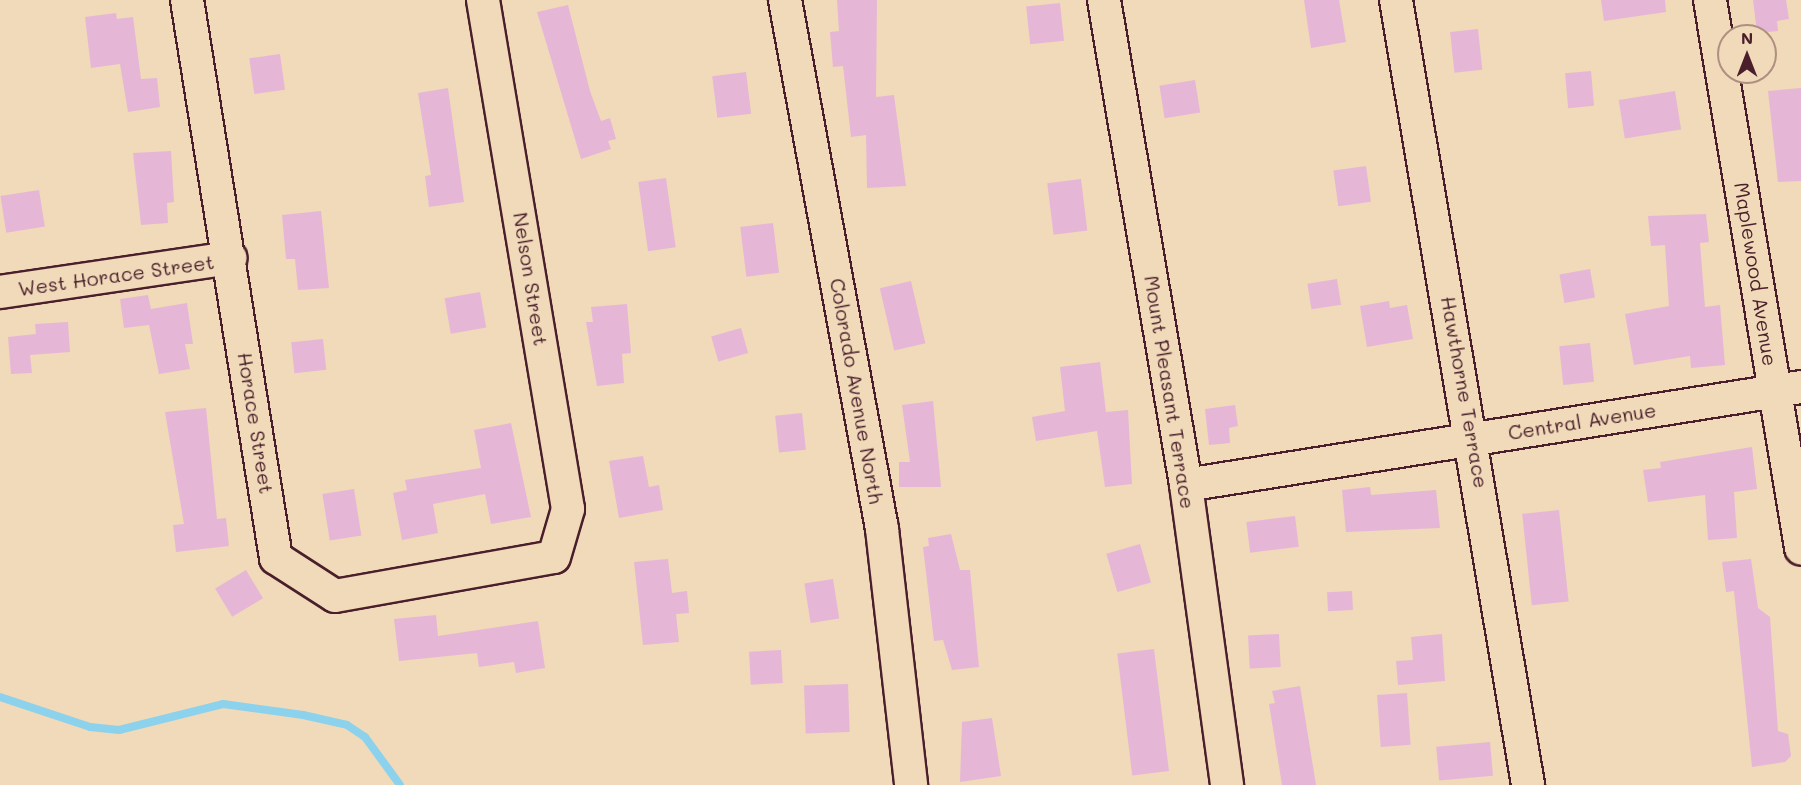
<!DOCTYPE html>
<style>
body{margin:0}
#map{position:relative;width:1801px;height:785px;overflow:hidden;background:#f0dab9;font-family:Mali,sans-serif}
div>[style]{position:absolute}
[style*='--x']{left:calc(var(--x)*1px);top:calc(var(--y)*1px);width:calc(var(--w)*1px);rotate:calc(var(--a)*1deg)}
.stream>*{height:8px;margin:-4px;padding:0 4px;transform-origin:4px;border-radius:4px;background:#8cd2ed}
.building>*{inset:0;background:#e6b6d7;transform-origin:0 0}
.roads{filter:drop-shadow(2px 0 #4a1f2b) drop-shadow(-2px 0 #4a1f2b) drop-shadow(0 2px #4a1f2b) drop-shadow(0 -2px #4a1f2b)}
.street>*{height:32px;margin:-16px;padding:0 16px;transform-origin:16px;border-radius:16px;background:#f0dab9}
span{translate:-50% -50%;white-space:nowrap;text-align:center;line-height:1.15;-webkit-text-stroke:5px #f0dab9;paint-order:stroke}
.street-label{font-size:20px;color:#4a1f2b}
.north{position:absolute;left:1717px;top:24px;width:60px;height:60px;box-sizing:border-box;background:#f0dab9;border:2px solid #ae8f80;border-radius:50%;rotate:0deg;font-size:16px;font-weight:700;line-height:24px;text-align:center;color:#4a1f2b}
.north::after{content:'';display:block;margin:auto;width:21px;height:27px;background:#4a1f2b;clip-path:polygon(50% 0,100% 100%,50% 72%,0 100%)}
</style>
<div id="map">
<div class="stream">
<i style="--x:0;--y:697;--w:95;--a:18.4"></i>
<i style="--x:90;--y:727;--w:29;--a:6"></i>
<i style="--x:119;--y:730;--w:107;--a:-14"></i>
<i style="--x:223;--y:704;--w:81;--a:7.8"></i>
<i style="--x:303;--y:715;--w:45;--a:12.8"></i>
<i style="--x:347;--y:725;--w:22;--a:34"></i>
<i style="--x:365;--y:737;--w:59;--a:53.9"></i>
</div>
<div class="building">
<i style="clip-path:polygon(837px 0,877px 0,876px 97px,894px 95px,906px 186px,867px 188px,866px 135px,851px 137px,843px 66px,833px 67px,830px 32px,839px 31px)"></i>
<i style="clip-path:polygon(1304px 0,1339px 0,1346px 42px,1311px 48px)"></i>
<i style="clip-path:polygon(1601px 0,1665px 0,1666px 12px,1604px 21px)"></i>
<i style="clip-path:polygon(1753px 0,1786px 0,1789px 19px,1777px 21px,1778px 31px,1757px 33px)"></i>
<i style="left:1060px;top:3px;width:38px;height:34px;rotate:84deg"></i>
<i style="clip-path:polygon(568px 5px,590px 91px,601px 121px,610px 118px,616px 139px,608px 141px,611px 149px,581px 159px,537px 12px)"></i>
<i style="clip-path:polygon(116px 13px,117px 19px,133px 17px,141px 79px,157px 78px,160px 107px,128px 112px,120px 64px,91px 68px,85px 17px)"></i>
<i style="left:1478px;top:29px;width:41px;height:28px;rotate:84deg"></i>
<i style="left:280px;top:54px;width:36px;height:31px;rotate:82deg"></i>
<i style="left:1591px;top:71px;width:35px;height:26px;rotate:85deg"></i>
<i style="left:746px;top:72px;width:42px;height:34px;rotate:83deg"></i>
<i style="left:1195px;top:80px;width:33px;height:36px;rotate:81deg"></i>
<i style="clip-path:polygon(448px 88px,464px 202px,429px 207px,425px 176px,431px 175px,418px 93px)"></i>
<i style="clip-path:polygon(1801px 88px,1801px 181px,1778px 182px,1768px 91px)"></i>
<i style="left:1675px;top:91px;width:39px;height:57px;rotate:81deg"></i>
<i style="clip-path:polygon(171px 151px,174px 202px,167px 203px,168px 223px,141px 225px,133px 153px)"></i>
<i style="left:1366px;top:166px;width:36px;height:33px;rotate:82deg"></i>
<i style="left:666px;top:178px;width:70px;height:28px;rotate:82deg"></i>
<i style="left:1081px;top:179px;width:52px;height:34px;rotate:83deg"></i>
<i style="left:39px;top:190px;width:37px;height:39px;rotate:81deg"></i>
<i style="clip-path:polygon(321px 211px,329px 288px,298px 290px,295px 259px,286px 259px,282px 215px)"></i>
<i style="clip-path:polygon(1706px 214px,1709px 242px,1700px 243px,1705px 307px,1720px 305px,1725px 365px,1691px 368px,1690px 356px,1634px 365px,1625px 314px,1669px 306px,1665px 245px,1651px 246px,1648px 216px)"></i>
<i style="left:773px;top:223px;width:50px;height:33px;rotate:83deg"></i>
<i style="left:1590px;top:269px;width:29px;height:31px;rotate:80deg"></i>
<i style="left:1337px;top:279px;width:26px;height:30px;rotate:81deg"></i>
<i style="left:911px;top:281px;width:64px;height:32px;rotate:77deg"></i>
<i style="left:480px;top:292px;width:36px;height:36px;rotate:80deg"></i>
<i style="clip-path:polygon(148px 295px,151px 309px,187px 303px,193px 344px,185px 344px,190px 369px,159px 374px,149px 325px,124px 328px,120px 299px)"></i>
<i style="clip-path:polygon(1389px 301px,1390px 308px,1407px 305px,1413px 339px,1367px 347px,1360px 306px)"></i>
<i style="clip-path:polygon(627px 304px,631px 353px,622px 354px,624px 383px,597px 386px,586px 322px,593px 322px,591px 307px)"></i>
<i style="clip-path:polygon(68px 322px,70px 352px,30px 355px,32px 373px,11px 374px,8px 337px,36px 334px,35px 324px)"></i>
<i style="left:741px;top:328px;width:26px;height:31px;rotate:74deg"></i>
<i style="left:323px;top:339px;width:31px;height:32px;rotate:84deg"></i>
<i style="left:1590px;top:343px;width:39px;height:31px;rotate:84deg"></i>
<i style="clip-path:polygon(1100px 362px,1106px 412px,1128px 410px,1132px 484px,1105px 487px,1097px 431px,1036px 441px,1032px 417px,1065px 411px,1060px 367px)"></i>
<i style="clip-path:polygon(933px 401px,941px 487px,899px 487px,899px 462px,910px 462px,902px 405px)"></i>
<i style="clip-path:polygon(1235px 405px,1238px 426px,1229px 428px,1230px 443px,1209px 445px,1205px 409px)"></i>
<i style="clip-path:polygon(206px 408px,217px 519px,226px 518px,229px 546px,176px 552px,173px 525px,184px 524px,165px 412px)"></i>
<i style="left:802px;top:413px;width:37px;height:27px;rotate:84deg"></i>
<i style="clip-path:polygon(511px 423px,531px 517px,491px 524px,485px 494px,433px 504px,438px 533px,402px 540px,393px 493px,407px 490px,405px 480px,481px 468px,474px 430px)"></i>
<i style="clip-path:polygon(1752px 447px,1757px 489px,1734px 492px,1737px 538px,1708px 540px,1705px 495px,1648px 502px,1643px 470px,1661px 468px,1660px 462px)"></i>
<i style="clip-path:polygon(643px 456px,649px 487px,659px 485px,663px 510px,619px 518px,609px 461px)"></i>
<i style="clip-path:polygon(1370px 487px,1371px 495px,1436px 490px,1440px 528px,1346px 532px,1342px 490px)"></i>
<i style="left:354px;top:489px;width:47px;height:32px;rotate:81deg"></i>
<i style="left:1559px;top:510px;width:92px;height:37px;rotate:84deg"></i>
<i style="left:1295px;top:516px;width:31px;height:49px;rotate:83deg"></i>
<i style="clip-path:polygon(951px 534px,960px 570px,970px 570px,979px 667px,952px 670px,943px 640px,934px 641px,923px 547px,929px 546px,928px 538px)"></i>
<i style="left:1140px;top:544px;width:40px;height:35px;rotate:74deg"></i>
<i style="clip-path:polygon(668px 559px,672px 593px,687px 591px,689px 613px,676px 614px,679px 642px,643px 645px,634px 562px)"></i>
<i style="clip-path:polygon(1751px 559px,1758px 608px,1770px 617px,1778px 731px,1788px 734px,1791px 756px,1785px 762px,1752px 767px,1734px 591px,1726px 592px,1722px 562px)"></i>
<i style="left:246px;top:570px;width:33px;height:36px;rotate:59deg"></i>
<i style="left:833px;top:579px;width:40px;height:29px;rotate:81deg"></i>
<i style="left:1352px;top:591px;width:19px;height:25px;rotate:87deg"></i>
<i style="clip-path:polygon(436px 615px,438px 636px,538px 621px,545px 668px,516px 673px,514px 662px,479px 667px,477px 653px,399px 661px,394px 619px)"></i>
<i style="left:1279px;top:634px;width:33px;height:31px;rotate:87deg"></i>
<i style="clip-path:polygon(1442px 634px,1445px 681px,1398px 685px,1396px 661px,1413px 660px,1411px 637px)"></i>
<i style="left:1154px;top:649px;width:123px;height:37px;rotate:83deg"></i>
<i style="left:781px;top:650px;width:33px;height:32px;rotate:87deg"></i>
<i style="left:848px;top:684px;width:48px;height:44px;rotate:88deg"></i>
<i style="clip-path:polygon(1300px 686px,1316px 785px,1282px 785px,1269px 704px,1275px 703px,1272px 691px)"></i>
<i style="left:1407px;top:693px;width:52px;height:30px;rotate:86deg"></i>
<i style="clip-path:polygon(992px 718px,1001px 776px,960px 782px,962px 722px)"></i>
<i style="left:1490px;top:742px;width:34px;height:54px;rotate:85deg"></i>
</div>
<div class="roads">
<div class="street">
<i style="--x:187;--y:0;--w:565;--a:80.94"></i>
<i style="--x:276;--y:558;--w:70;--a:32.8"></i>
<i style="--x:335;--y:596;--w:222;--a:-10.1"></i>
<i style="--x:554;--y:557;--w:50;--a:-73.7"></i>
<i style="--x:568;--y:509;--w:516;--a:-99.48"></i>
<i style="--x:785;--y:0;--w:538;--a:79.61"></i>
<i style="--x:882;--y:529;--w:258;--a:83.5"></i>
<i style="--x:1104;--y:0;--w:492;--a:80.4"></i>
<i style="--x:1186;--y:485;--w:303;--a:82.2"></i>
<i style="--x:1396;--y:0;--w:796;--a:80.45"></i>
<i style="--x:1710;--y:0;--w:556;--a:80.57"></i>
<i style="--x:0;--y:292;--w:233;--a:-8.4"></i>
<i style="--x:1186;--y:485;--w:623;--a:-9.05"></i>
</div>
</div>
<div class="street-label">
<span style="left:1756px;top:274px;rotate:81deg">Maplewood Avenue</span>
<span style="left:116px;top:275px;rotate:-8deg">West Horace Street</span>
<span style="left:531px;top:279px;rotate:81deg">Nelson Street</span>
<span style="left:857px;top:391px;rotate:80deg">Colorado Avenue North</span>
<span style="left:1170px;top:392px;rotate:81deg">Mount Pleasant Terrace</span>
<span style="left:1465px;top:392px;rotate:80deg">Hawthorne Terrace</span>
<span style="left:1582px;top:421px;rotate:-9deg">Central Avenue</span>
<span style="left:256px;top:423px;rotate:81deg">Horace Street</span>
</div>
<div class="north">N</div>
</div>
